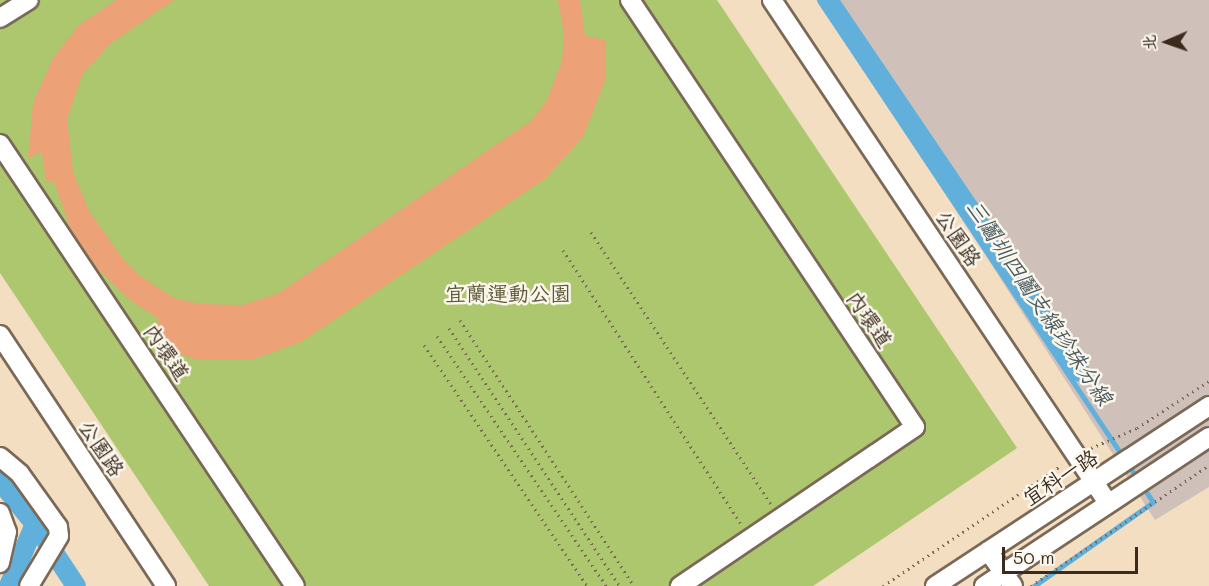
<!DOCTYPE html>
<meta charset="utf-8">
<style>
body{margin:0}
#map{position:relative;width:1209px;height:586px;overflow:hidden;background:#f3dec1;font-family:Mali,"LXGW WenKai TC",sans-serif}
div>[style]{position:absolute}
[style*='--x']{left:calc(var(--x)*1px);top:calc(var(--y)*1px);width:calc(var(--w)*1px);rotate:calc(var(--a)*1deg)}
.industrial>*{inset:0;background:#cfc0ba}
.green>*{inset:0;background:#acc76d}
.stream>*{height:5px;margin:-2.5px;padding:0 2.5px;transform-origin:2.5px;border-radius:2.5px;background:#61b0db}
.canal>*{height:20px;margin:-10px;padding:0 10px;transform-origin:10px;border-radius:10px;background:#61b0db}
.building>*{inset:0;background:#eca177}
.path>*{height:3px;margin-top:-1.5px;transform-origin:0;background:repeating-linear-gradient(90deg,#7b6957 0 1.5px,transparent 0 6px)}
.roads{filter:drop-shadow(2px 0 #7b6957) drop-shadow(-2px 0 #7b6957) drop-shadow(0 2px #7b6957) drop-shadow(0 -2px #7b6957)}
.minor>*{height:18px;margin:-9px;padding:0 9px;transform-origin:9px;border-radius:9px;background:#fff}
span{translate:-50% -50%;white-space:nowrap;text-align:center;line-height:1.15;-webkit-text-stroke:5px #fbf7ec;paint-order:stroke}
.street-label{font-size:21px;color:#3b2a1e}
.park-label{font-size:21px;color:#5d5936}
.water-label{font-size:22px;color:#485960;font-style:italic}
.north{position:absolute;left:1137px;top:12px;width:60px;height:60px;-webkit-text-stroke:4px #fbf7ec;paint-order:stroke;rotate:268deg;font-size:16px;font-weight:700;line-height:24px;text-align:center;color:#3b2a1e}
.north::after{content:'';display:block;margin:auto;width:21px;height:27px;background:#3b2a1e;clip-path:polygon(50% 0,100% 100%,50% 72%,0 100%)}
.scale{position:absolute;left:1002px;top:547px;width:136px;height:27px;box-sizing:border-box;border:3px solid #3b2a1e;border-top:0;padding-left:8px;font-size:18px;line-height:21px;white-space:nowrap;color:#3b2a1e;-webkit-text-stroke:4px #fbf7ec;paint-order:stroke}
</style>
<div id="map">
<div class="industrial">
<i style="clip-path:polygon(822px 0,1209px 0,1209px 487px,1155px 520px)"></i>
</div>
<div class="green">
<i style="clip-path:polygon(0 0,717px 0,1017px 448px,813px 586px,209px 586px,0 273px)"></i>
</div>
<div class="stream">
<i style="--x:819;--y:0;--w:603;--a:56.36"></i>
<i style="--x:1153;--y:502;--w:146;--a:144.8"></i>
</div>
<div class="canal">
<i style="--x:828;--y:0;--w:449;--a:55.9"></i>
<i style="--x:0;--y:481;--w:55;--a:50.9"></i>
<i style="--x:35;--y:524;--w:67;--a:112.8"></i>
<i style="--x:35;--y:524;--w:74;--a:56.5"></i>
</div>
<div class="building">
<i style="clip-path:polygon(116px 0,174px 0,111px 43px,82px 75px,67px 119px,73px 172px,89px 211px,123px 259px,140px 276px,174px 298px,201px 304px,242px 305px,279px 293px,531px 121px,547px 100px,562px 61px,564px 35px,558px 0,580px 0,585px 36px,606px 40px,605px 81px,583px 137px,545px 179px,301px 342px,254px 359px,198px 360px,151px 345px,159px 319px,130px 300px,98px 269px,70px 228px,54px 181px,46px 182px,42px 152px,28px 158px,33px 103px,53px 58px,79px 25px)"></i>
</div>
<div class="path">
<i style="--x:591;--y:232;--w:326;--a:56.5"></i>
<i style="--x:563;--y:250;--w:327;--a:57"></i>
<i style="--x:460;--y:320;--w:318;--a:56.8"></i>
<i style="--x:449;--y:328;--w:310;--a:56.5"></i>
<i style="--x:437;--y:336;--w:302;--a:55.9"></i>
<i style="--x:424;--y:345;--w:291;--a:55.9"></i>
<i style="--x:1091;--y:448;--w:50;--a:-23.5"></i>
<i style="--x:1137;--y:428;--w:86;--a:-33.1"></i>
<i style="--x:883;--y:586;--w:216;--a:-34.1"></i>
<i style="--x:1031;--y:586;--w:215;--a:-34.2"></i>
</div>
<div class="roads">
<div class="minor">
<i style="--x:630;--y:0;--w:513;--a:56.28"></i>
<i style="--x:915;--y:427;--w:284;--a:145.9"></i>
<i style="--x:772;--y:0;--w:605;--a:56.26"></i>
<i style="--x:0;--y:18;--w:34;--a:-32"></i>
<i style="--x:0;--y:144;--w:531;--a:56.28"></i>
<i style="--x:0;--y:335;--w:301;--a:56.5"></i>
<i style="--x:0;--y:457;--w:26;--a:40"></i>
<i style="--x:20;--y:474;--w:65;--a:54.4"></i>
<i style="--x:58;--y:527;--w:9;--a:84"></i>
<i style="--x:59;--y:536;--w:58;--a:121"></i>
<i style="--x:0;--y:513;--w:20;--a:70"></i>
<i style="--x:7;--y:532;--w:32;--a:103"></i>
<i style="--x:988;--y:551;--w:43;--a:54.5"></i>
<i style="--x:935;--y:586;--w:328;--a:-33.3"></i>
<i style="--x:984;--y:586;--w:270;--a:-33.5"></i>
</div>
</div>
<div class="street-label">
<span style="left:959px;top:238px;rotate:56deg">公園路</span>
<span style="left:870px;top:319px;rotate:56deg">內環道</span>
<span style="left:167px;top:352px;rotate:56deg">內環道</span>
<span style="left:102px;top:448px;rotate:56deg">公園路</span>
<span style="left:1060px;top:477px;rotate:-33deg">宜科一路</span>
</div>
<div class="park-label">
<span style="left:508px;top:293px">宜蘭運動公園</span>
</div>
<div class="water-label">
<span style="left:1040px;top:302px;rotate:56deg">三鬮圳四鬮支線珍珠分線</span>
</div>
<div class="north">北</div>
<div class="scale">50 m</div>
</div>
